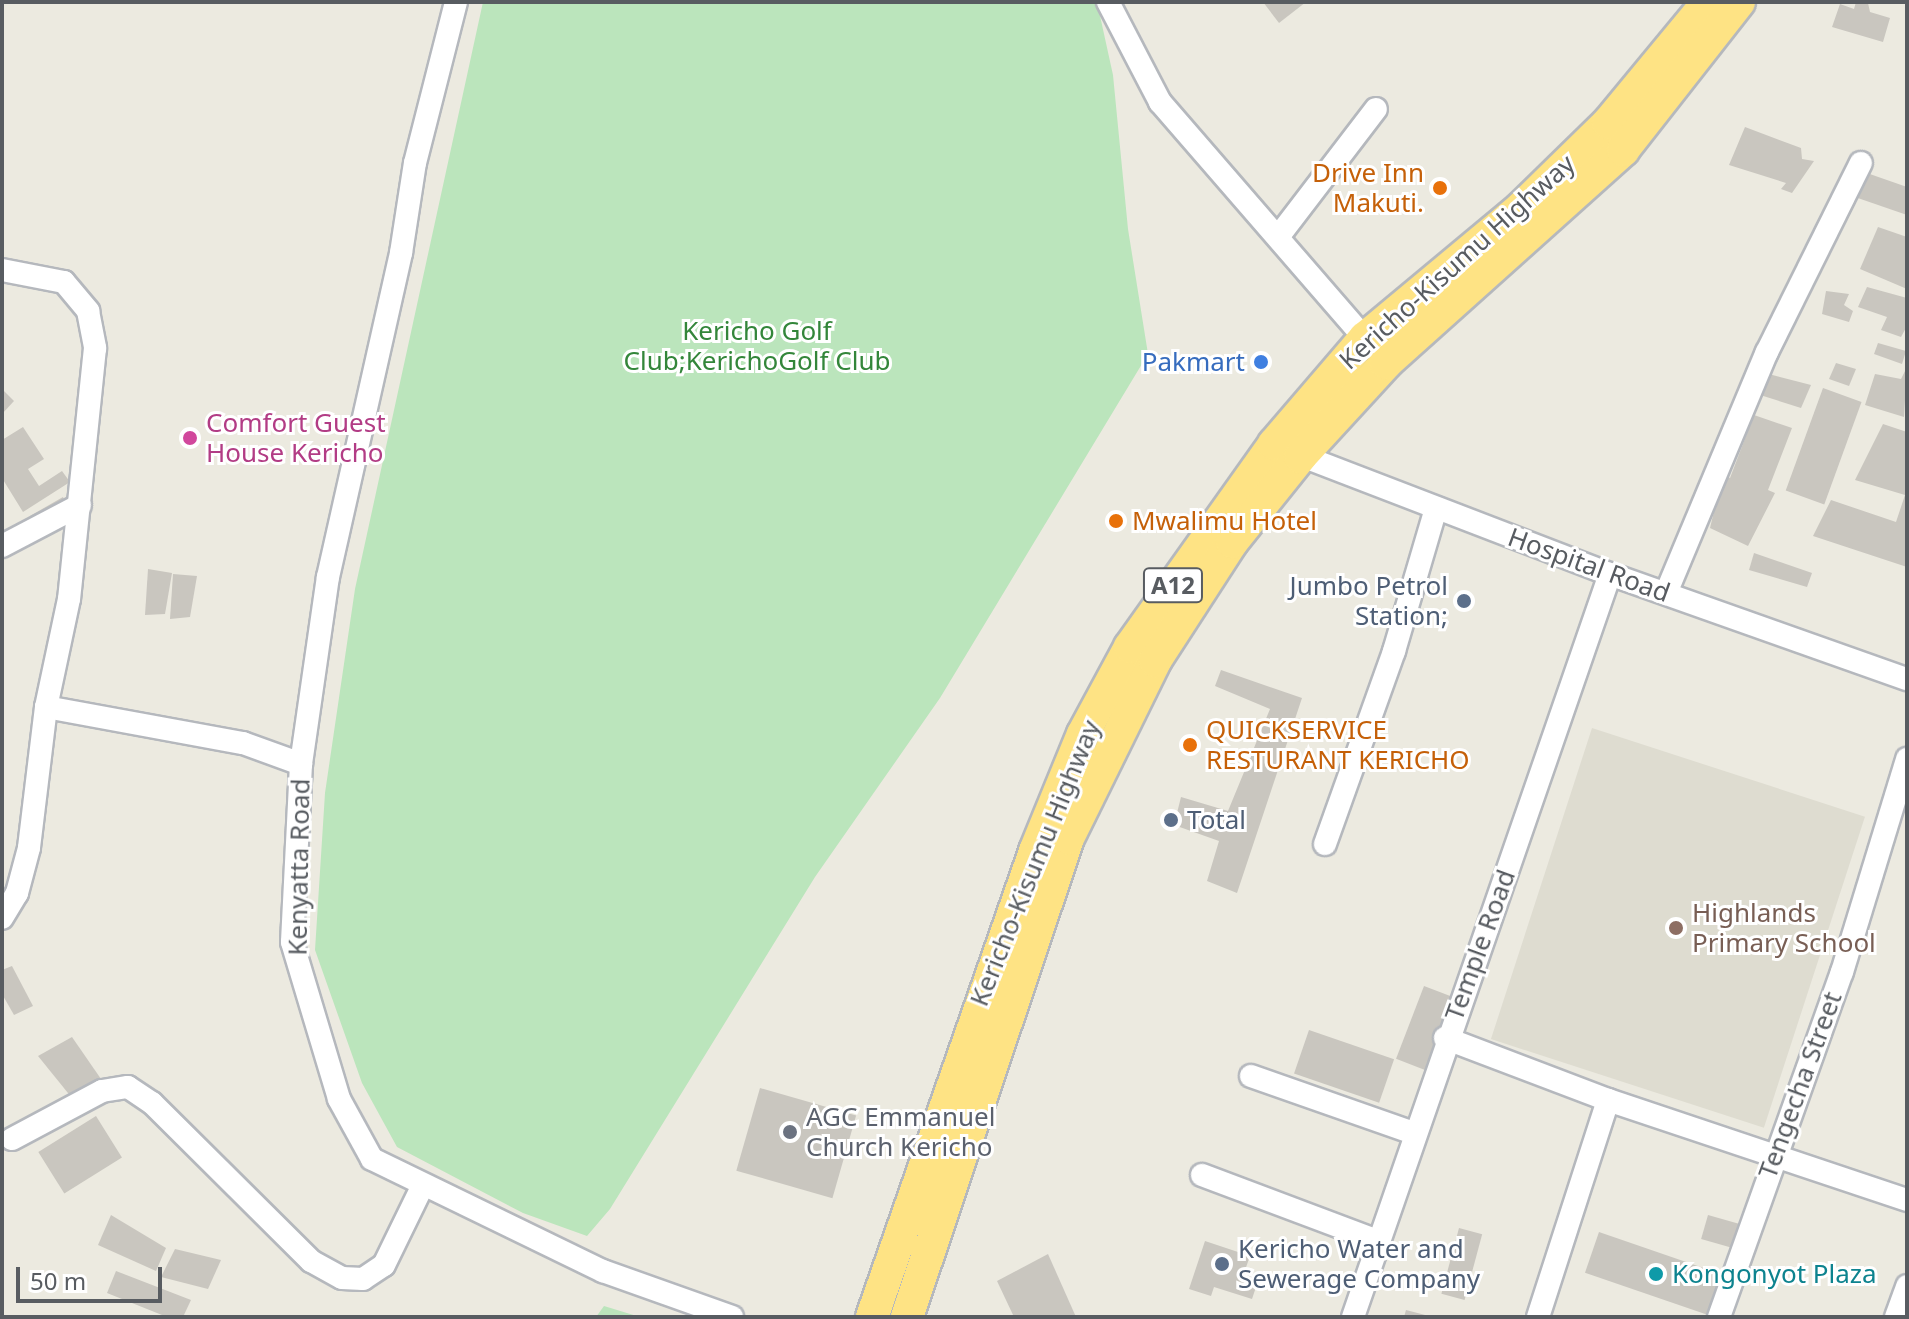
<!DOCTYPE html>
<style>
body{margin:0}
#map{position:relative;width:1909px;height:1319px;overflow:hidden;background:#eceae0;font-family:"Noto Sans",sans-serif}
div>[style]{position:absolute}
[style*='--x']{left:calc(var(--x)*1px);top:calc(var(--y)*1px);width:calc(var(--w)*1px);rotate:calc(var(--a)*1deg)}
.education>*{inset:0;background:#dedcd0;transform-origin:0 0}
.green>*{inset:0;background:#bbe5bc}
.building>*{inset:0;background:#c9c6bf;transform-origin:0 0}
.roads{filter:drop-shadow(2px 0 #b5b8bd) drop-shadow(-2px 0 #b5b8bd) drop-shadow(0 2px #b5b8bd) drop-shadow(0 -2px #b5b8bd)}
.minor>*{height:22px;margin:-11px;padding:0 11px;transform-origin:11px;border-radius:11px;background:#fff}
.highway>*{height:32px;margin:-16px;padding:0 16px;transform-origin:16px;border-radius:16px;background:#fee384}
.dots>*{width:22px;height:22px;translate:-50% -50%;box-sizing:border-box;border:4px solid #fff;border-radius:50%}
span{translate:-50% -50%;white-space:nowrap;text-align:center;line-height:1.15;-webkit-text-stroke:6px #fff;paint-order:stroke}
.shield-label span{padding:2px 6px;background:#fff;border:2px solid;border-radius:6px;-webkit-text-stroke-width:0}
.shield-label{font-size:24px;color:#585c61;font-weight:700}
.food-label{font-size:26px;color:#c56008}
.right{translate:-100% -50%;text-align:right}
.left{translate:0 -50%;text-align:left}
.street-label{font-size:26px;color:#585c61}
.park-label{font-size:26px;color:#33863a}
.shop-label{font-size:26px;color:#366cbe}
.hotel-label{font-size:26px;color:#b23c85}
.service-label{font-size:26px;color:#4e5e75}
.education-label{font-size:26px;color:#785e54}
.worship-label{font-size:26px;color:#5b616d}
.culture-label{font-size:26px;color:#0d838f}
.frame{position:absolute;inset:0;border:4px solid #585c61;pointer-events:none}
.scale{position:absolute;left:16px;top:1267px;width:146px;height:36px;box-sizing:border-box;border:4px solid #585c61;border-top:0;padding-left:10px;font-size:24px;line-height:28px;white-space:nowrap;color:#585c61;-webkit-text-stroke:6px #fff;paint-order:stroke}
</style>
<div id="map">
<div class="education">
<i style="left:1592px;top:728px;width:287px;height:327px;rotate:18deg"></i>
</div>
<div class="green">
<i style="clip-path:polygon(483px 2px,1097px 2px,1113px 75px,1128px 229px,1148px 354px,940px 698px,815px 877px,610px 1209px,587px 1236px,523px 1213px,397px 1147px,362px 1083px,315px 950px,325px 793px,355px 589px)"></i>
<i style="clip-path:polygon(604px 1306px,640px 1317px,596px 1317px)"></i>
</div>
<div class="building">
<i style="clip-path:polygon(1263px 2px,1306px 2px,1279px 23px)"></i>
<i style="clip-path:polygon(1856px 2px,1868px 3px,1870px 12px,1890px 18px,1883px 42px,1832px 27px,1840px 4px,1854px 9px)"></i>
<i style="clip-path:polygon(1745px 127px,1801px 148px,1802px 159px,1814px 161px,1792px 193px,1781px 189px,1786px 183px,1729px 165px)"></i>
<i style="clip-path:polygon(1864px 172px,1907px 187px,1907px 215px,1852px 196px)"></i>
<i style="clip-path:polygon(1878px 227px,1907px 237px,1907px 289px,1860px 269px)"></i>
<i style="clip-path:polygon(1867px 287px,1907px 298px,1907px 326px,1901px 337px,1881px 330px,1887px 317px,1858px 307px)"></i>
<i style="clip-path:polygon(1826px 291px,1849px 294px,1844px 305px,1853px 311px,1849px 322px,1822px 314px)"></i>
<i style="clip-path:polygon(1878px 343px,1906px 351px,1902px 364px,1874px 354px)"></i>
<i style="clip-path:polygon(1836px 363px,1856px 369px,1849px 386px,1829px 379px)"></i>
<i style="clip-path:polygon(1907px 367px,1904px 417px,1865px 405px,1875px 374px,1901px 379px)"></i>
<i style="clip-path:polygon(1765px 373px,1811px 385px,1801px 408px,1757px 394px)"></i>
<i style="left:1823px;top:388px;width:41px;height:109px;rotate:20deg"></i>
<i style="clip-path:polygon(2px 389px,14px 401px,2px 414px)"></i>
<i style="clip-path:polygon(1754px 415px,1792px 428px,1768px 490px,1775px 493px,1748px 546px,1710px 528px,1718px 495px,1725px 476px,1730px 478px)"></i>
<i style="clip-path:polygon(1883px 424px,1907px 432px,1907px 567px,1813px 536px,1831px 500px,1896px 522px,1905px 495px,1855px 480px)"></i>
<i style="clip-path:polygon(23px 427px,44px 459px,28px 469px,39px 486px,62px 471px,70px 482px,23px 512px,2px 478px,2px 440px)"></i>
<i style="clip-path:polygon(63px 497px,68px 508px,36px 525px,30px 516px)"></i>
<i style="clip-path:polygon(1754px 553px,1812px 573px,1807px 587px,1749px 570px)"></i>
<i style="clip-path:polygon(148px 569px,172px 573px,165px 614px,145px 615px)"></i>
<i style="clip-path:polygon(173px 574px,197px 576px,190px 617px,170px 619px)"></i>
<i style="clip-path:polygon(1221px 670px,1302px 698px,1237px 893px,1207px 881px,1219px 841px,1174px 825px,1181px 797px,1228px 811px,1270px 709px,1215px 686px)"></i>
<i style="clip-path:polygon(12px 966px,33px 1006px,14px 1015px,2px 994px,2px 970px)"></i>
<i style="left:1424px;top:986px;width:33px;height:78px;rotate:21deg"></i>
<i style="left:1309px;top:1030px;width:90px;height:46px;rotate:19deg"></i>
<i style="clip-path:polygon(72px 1037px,101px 1079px,72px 1098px,38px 1056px)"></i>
<i style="left:760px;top:1088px;width:100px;height:86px;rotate:16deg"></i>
<i style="left:96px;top:1116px;width:49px;height:68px;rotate:58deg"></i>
<i style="clip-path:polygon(111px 1215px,166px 1248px,156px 1271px,98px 1245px)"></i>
<i style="left:1708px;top:1215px;width:32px;height:25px;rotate:16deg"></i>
<i style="left:1459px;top:1228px;width:24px;height:68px;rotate:15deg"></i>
<i style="left:1599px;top:1232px;width:134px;height:43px;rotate:19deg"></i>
<i style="clip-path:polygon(1205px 1241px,1250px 1256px,1244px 1273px,1259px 1278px,1252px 1299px,1214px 1287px,1211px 1296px,1189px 1289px)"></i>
<i style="clip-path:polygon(175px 1249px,221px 1260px,208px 1289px,161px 1277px)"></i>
<i style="clip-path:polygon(1048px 1254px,1076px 1317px,1014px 1317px,997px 1281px)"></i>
<i style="clip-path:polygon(116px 1271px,191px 1300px,183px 1317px,167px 1317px,107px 1293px)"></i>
<i style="clip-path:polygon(1406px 1310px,1429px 1316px,1429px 1317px,1404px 1317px)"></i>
</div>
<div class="roads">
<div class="minor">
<i style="--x:1108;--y:2;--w:113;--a:62.5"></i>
<i style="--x:1160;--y:102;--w:324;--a:49.1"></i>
<i style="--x:1278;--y:237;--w:161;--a:-52.6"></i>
<i style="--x:2;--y:270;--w:63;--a:11"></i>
<i style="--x:64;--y:282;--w:38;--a:50"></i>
<i style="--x:88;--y:311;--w:38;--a:79"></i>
<i style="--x:95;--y:348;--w:252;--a:95.9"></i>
<i style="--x:69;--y:599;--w:110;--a:102"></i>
<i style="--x:46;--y:707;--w:142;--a:96.9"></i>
<i style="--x:29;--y:848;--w:47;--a:104.9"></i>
<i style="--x:17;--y:893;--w:29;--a:121"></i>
<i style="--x:1289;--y:451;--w:344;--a:21"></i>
<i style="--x:1610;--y:574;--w:315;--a:19.5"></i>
<i style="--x:2;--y:546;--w:88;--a:-27.7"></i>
<i style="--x:1666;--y:593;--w:261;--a:-67.3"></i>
<i style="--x:1767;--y:352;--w:211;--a:-63.6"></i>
<i style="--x:46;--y:707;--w:200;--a:10.4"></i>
<i style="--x:243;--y:743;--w:62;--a:19.9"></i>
<i style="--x:301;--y:764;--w:178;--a:92.9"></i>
<i style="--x:292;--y:942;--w:164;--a:73.3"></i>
<i style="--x:339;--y:1099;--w:68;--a:61.2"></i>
<i style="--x:372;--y:1159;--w:257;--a:25.9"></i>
<i style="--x:603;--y:1271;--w:137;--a:19.6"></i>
<i style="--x:301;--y:764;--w:189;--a:-81.8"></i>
<i style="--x:328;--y:577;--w:332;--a:-77.3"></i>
<i style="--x:401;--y:253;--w:91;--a:-81.2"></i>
<i style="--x:415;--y:163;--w:166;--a:-75.7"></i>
<i style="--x:1325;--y:844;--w:205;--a:-70.3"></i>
<i style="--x:1394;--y:651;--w:149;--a:-73.6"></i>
<i style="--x:1445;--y:1038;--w:174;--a:20.8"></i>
<i style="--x:1608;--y:1100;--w:315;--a:18.5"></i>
<i style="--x:1251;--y:1076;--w:173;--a:19.3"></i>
<i style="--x:12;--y:1139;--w:102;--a:-28.1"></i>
<i style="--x:102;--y:1091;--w:26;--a:-9"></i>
<i style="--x:128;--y:1087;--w:29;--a:34"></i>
<i style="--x:152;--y:1103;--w:224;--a:44.8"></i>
<i style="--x:311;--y:1261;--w:35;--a:29"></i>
<i style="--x:342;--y:1278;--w:21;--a:3"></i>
<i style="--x:363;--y:1279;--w:25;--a:-34"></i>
<i style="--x:384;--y:1265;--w:89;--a:-64"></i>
<i style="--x:1202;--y:1175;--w:188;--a:20.6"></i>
<i style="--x:1353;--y:1317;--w:786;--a:-70.92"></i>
<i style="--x:1538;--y:1317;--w:228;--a:-72.1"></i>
<i style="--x:1719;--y:1317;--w:366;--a:-70.4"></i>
<i style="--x:1842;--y:972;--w:223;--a:-73"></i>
<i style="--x:1896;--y:1317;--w:33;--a:-70"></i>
</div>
<div class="highway">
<i style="--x:872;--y:1317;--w:494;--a:-70.7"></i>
<i style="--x:1035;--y:851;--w:126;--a:-67.7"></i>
<i style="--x:1083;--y:734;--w:99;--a:-61.6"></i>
<i style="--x:1130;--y:647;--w:249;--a:-54.6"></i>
<i style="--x:1274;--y:444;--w:140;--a:-49.4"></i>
<i style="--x:1365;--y:338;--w:204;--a:-39.8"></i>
<i style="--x:1522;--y:207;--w:120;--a:-44.3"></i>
<i style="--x:1608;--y:123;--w:157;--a:-50.4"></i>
<i style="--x:907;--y:1317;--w:505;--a:-71.42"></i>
<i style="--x:1068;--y:838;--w:197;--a:-63.8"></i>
<i style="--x:1155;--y:661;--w:142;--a:-57.1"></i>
<i style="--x:1232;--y:542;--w:109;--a:-51.3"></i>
<i style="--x:1300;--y:457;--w:127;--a:-47.5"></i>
<i style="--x:1386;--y:363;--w:319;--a:-41.9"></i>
<i style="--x:1623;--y:150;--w:188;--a:-51.9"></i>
</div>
</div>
<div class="dots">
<i style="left:1440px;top:188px;background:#e8710a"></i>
<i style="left:1261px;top:362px;background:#3f7fe0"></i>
<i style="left:190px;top:438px;background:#d1479c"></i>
<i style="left:1116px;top:521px;background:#e8710a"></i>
<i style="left:1464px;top:601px;background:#5c6f8a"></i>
<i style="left:1190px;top:745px;background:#e8710a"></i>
<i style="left:1171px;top:820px;background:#5c6f8a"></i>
<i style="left:1676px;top:928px;background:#8d6e63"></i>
<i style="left:790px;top:1132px;background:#6b7280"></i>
<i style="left:1222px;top:1264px;background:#5c6f8a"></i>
<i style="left:1656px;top:1274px;background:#0f9aa8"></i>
</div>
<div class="shield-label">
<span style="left:1173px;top:585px">A12</span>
</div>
<div class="food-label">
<span class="right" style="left:1424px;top:188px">Drive Inn<br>Makuti.</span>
<span class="left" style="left:1132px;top:521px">Mwalimu Hotel</span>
<span class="left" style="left:1206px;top:745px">QUICKSERVICE<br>RESTURANT KERICHO</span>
</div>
<div class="street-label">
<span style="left:1457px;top:262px;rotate:-42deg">Kericho-Kisumu Highway</span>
<span style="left:1589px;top:565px;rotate:20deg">Hospital Road</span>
<span style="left:1035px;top:863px;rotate:-68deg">Kericho-Kisumu Highway</span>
<span style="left:299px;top:867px;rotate:-89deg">Kenyatta Road</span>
<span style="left:1480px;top:945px;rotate:-70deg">Temple Road</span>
<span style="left:1800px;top:1085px;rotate:-70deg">Tengecha Street</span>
</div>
<div class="park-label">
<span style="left:757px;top:346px">Kericho Golf<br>Club;KerichoGolf Club</span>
</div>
<div class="shop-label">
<span class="right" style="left:1245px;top:362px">Pakmart</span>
</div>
<div class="hotel-label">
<span class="left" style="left:206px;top:438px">Comfort Guest<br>House Kericho</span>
</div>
<div class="service-label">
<span class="right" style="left:1448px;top:601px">Jumbo Petrol<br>Station;</span>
<span class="left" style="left:1187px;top:820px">Total</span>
<span class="left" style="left:1238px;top:1264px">Kericho Water and<br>Sewerage Company</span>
</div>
<div class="education-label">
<span class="left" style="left:1692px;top:928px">Highlands<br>Primary School</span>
</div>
<div class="worship-label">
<span class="left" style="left:806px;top:1132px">AGC Emmanuel<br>Church Kericho</span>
</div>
<div class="culture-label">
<span class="left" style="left:1672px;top:1274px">Kongonyot Plaza</span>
</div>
<div class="frame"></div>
<div class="scale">50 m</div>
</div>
